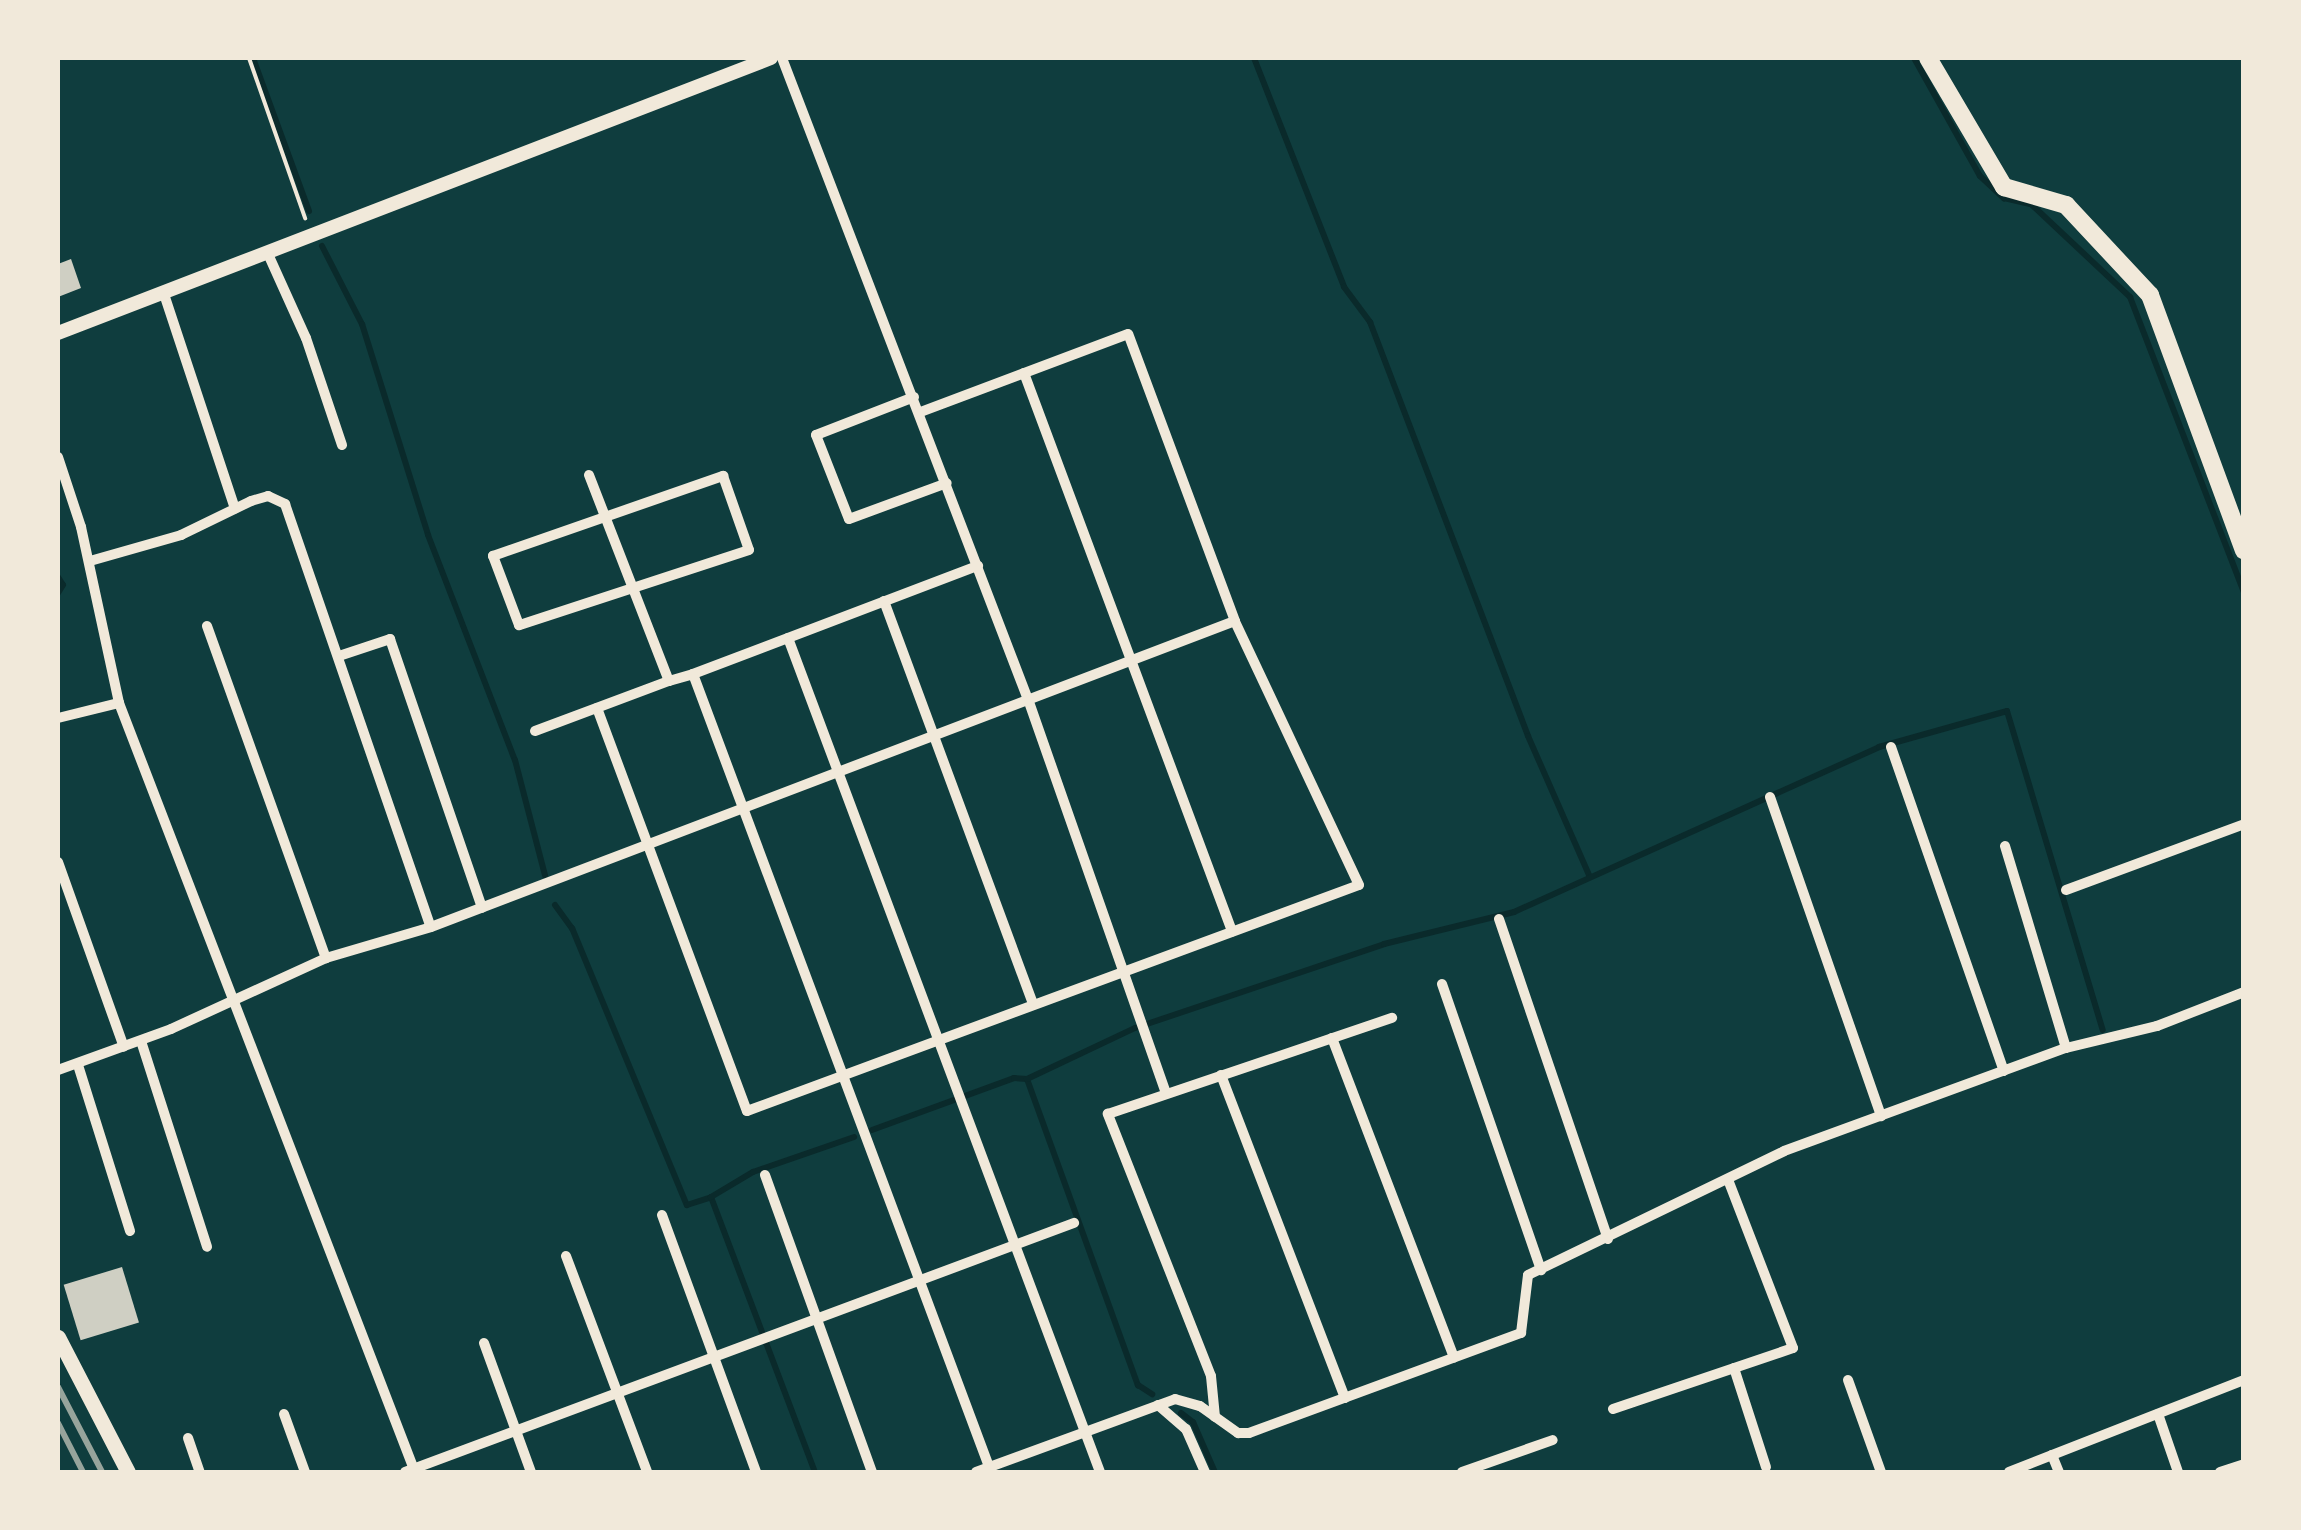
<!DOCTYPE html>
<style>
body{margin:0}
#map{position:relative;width:2301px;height:1530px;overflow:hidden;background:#0f3d3e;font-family:"Alegreya Sans",sans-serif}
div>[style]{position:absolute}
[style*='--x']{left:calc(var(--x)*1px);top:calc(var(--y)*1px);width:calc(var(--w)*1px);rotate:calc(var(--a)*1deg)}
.stream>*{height:6px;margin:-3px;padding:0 3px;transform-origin:3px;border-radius:3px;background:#0a2a2b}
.building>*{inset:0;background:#cfcfc3;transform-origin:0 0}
.path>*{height:4px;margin:-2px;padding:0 2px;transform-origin:2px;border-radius:2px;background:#f1e9da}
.minor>*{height:10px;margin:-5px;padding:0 5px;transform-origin:5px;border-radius:5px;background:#f1e9da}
.tertiary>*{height:14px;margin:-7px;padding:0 7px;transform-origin:7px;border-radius:7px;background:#f1e9da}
.secondary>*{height:15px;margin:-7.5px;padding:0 7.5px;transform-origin:7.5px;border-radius:7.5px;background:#f1e9da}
.primary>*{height:18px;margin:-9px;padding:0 9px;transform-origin:9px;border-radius:9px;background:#f1e9da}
.rail>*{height:6px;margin:-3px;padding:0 3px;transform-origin:3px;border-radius:3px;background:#97a49c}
span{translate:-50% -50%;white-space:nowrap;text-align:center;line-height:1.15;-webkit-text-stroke:8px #f1e9da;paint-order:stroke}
.frame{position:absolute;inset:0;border:60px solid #f1e9da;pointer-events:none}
</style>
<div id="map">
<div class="stream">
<i style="--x:253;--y:58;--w:163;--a:69.9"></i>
<i style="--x:1254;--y:58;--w:246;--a:68.5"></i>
<i style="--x:1344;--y:287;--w:44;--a:53.4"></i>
<i style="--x:1370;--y:322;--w:443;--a:69.1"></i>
<i style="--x:1528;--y:736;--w:154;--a:66.3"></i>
<i style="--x:1914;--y:58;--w:135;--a:60.8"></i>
<i style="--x:1980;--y:176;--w:33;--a:43"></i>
<i style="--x:2004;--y:198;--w:28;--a:13"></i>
<i style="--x:2031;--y:204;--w:136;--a:43.2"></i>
<i style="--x:2130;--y:297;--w:316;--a:68.9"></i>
<i style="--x:322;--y:246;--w:88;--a:62.9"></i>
<i style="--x:362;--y:324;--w:221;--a:72.6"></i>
<i style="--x:428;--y:535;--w:241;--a:68.9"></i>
<i style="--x:515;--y:760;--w:119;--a:75.4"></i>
<i style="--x:58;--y:577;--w:9;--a:58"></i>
<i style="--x:63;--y:585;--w:9;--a:122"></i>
<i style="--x:555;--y:905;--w:29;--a:54"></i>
<i style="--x:572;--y:928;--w:300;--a:67.5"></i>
<i style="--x:687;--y:1205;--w:25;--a:-18"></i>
<i style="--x:711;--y:1197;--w:294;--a:69.3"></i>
<i style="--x:1027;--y:1079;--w:326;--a:70.1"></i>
<i style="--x:1138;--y:1385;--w:17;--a:33"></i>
<i style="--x:872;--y:1130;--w:151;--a:-20.1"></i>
<i style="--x:1014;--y:1078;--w:13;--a:4"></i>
<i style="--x:1027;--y:1079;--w:119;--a:-25.3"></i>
<i style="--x:1135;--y:1028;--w:263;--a:-18.6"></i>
<i style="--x:1384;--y:944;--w:134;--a:-13.8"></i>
<i style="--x:1514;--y:912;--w:401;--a:-24.3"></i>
<i style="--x:1879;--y:747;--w:133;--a:-15.7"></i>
<i style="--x:2007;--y:711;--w:333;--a:73.3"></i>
<i style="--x:711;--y:1197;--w:49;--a:-30.8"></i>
<i style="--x:753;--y:1172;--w:107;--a:-19.1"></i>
<i style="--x:1181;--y:1413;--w:15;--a:37"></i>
<i style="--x:1193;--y:1422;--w:55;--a:66.3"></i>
</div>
<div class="building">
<i style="clip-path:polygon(71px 259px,81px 288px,58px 297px,58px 264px)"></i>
<i style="left:122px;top:1267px;width:58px;height:61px;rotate:73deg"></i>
</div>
<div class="path">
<i style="--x:249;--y:58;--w:170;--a:70.7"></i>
</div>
<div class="minor">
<i style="--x:782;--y:58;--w:690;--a:69.02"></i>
<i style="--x:1029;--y:702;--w:414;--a:70.7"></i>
<i style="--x:268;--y:254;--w:92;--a:65.7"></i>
<i style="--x:306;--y:338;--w:113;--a:71.4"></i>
<i style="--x:164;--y:294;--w:226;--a:71.7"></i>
<i style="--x:1024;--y:373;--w:596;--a:69.56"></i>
<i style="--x:914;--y:397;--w:105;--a:158.8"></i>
<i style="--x:816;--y:435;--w:90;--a:68.6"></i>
<i style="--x:849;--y:519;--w:104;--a:-20.2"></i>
<i style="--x:58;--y:457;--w:74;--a:71.8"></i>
<i style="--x:81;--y:527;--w:180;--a:77.8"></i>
<i style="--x:119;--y:703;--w:824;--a:68.95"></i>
<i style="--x:589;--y:475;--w:221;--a:68.8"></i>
<i style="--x:669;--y:681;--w:25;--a:-16"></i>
<i style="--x:693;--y:674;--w:852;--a:69.52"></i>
<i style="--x:723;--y:476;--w:78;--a:70.6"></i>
<i style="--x:749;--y:550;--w:242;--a:161.9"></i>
<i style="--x:519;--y:625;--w:74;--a:-110.6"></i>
<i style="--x:493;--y:556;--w:244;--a:-19.2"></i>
<i style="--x:90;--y:561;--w:95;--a:-15.9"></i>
<i style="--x:181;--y:535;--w:78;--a:-25.9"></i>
<i style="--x:251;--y:501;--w:18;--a:-16"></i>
<i style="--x:268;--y:496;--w:19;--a:25"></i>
<i style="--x:285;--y:504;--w:447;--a:71"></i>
<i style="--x:884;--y:601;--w:430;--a:69.7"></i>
<i style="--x:207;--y:626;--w:353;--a:70.3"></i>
<i style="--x:788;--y:638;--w:890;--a:69.49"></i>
<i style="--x:339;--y:656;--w:54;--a:-18.4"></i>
<i style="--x:390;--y:639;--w:284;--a:71.1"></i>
<i style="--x:693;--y:674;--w:305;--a:-20.8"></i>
<i style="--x:597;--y:708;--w:430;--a:69.6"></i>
<i style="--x:747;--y:1111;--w:652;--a:-20.27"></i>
<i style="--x:1359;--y:885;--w:292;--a:-115.2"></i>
<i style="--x:1235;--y:621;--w:306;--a:-110.4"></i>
<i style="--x:1128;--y:334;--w:222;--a:159.4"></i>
<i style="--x:58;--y:718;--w:63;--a:-13.8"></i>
<i style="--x:535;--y:731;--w:143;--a:-20.5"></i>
<i style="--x:1891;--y:747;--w:343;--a:70.8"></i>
<i style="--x:1770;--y:797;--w:338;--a:70.8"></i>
<i style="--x:2005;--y:846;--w:211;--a:73.2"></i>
<i style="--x:58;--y:862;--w:196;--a:70.4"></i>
<i style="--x:2066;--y:890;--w:190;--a:-20.3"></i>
<i style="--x:1499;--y:919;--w:338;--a:71.2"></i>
<i style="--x:1442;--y:984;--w:303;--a:70.9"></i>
<i style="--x:1332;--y:1038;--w:342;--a:69.1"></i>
<i style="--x:141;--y:1041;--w:216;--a:72.2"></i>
<i style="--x:78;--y:1065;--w:174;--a:72.6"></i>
<i style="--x:58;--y:1070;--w:120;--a:-19.9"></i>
<i style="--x:171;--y:1029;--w:170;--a:-24.6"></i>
<i style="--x:326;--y:958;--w:109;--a:-16.4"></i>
<i style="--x:431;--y:927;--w:860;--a:-20.84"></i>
<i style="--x:1221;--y:1075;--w:346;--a:69"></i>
<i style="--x:765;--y:1175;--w:316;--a:70.2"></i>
<i style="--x:662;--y:1215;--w:274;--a:69.9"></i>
<i style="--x:566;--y:1256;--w:231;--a:69.4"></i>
<i style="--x:484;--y:1343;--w:137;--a:70"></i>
<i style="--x:1734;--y:1368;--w:104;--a:72.1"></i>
<i style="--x:1848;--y:1380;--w:98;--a:70.3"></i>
<i style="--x:1158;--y:1405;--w:37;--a:41"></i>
<i style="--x:1186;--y:1429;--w:47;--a:66.2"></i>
<i style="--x:1613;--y:1409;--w:190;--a:-18.7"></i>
<i style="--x:1793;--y:1348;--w:178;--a:-111.1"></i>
<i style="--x:284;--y:1414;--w:62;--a:70.1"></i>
<i style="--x:2158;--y:1414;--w:61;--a:71"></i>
<i style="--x:1215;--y:1417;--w:41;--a:-95.6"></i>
<i style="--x:1211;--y:1376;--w:282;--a:-111.5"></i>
<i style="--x:1108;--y:1114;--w:300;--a:-18.7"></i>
<i style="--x:188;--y:1438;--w:36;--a:71"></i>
<i style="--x:2052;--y:1455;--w:18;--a:68"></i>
<i style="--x:405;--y:1472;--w:714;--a:-20.42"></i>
<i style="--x:976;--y:1472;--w:212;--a:-20.1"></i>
<i style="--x:1175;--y:1399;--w:26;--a:16"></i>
<i style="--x:1200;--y:1406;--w:47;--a:35.4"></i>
<i style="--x:1238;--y:1433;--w:11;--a:0"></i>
<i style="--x:1249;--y:1433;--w:290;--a:-20.2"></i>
<i style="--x:1521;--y:1333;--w:58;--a:-83.1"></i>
<i style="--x:1528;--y:1275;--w:284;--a:-25.8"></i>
<i style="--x:1784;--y:1151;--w:300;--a:-20.1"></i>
<i style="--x:2066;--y:1048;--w:94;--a:-13.6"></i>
<i style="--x:2157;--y:1026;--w:93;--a:-21.3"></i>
<i style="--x:1462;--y:1472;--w:96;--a:-19.4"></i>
<i style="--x:2009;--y:1472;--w:252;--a:-21.4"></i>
<i style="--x:2220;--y:1472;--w:25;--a:-18"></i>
</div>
<div class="tertiary">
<i style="--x:58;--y:333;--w:764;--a:-21.09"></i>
</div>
<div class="secondary">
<i style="--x:58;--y:1337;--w:152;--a:62.6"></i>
</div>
<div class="primary">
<i style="--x:1928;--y:58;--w:150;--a:59.5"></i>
<i style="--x:2004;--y:187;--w:65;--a:16.2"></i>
<i style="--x:2066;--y:205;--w:123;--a:47"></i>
<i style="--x:2150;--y:295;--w:272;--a:69.8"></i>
</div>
<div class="rail">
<i style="--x:58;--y:1387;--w:96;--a:62.6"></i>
<i style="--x:58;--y:1423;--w:55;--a:63"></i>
</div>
<div class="frame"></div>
</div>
